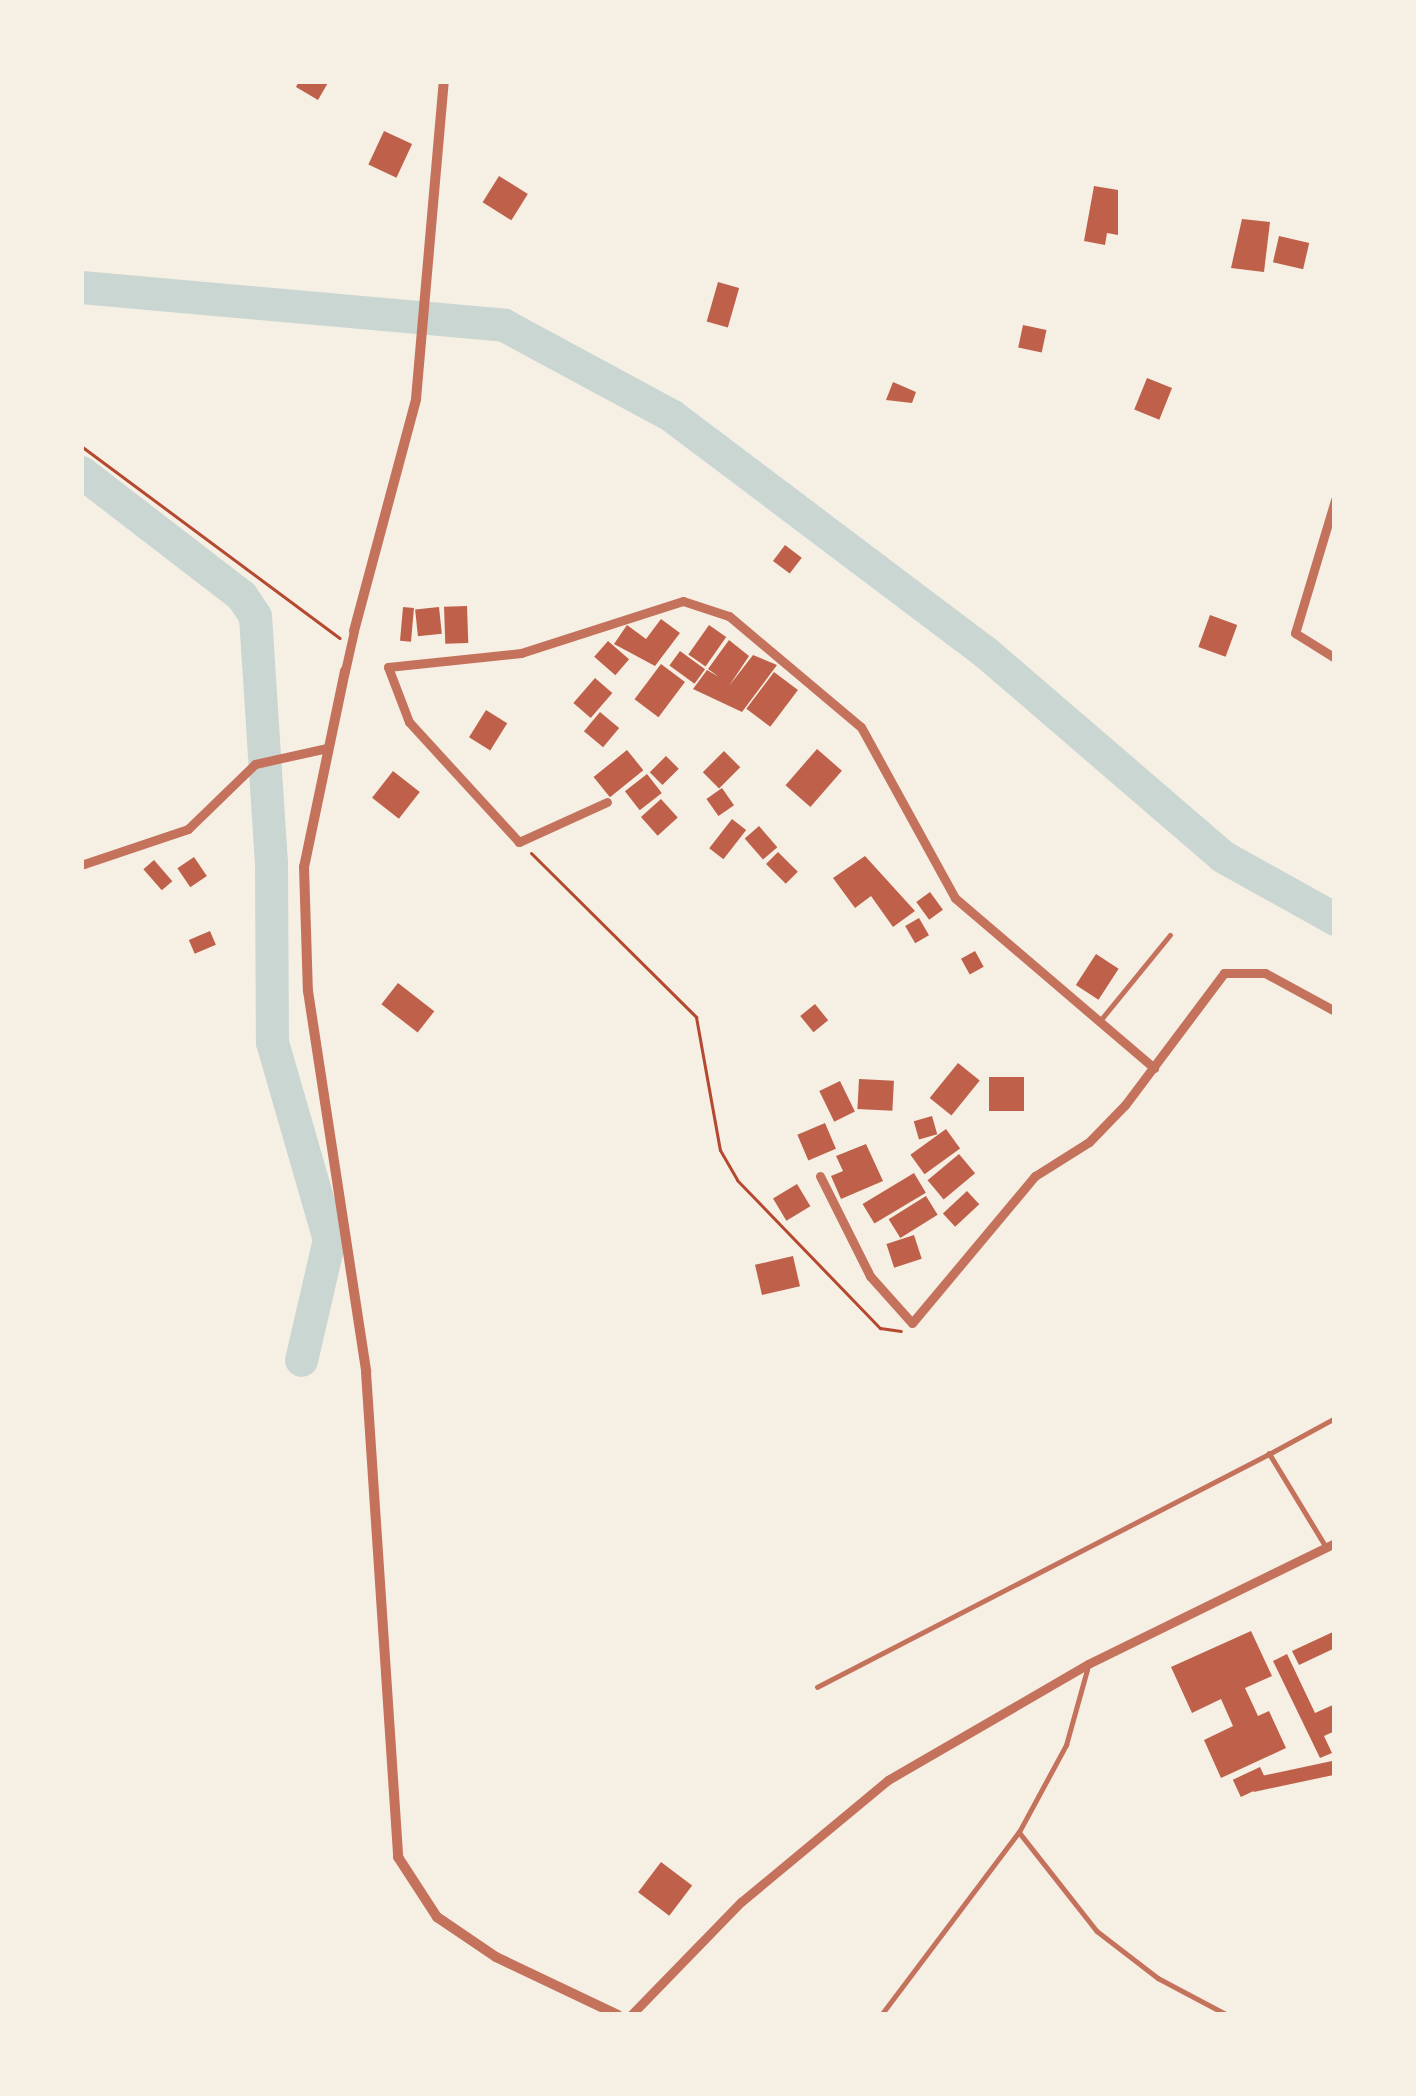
<!DOCTYPE html>
<style>
body{margin:0}
#map{position:relative;width:1416px;height:2096px;overflow:hidden;background:#f6efe4;font-family:"Varela Round",sans-serif}
div>[style]{position:absolute}
[style*='--x']{left:calc(var(--x)*1px);top:calc(var(--y)*1px);width:calc(var(--w)*1px);rotate:calc(var(--a)*1deg)}
.river>*{height:33px;margin:-16.5px;padding:0 16.5px;transform-origin:16.5px;border-radius:16.5px;background:#c9d6d2}
.building>*{inset:0;background:#bf614a;transform-origin:0 0}
.path>*{height:3px;margin:-1.5px;padding:0 1.5px;transform-origin:1.5px;border-radius:1.5px;background:#b5482f}
.service>*{height:4.5px;margin:-2.25px;padding:0 2.25px;transform-origin:2.25px;border-radius:2.25px;background:#c5725c}
.minor>*{height:9px;margin:-4.5px;padding:0 4.5px;transform-origin:4.5px;border-radius:4.5px;background:#c5725c}
.tertiary>*{height:10px;margin:-5px;padding:0 5px;transform-origin:5px;border-radius:5px;background:#c5725c}
span{translate:-50% -50%;white-space:nowrap;text-align:center;line-height:1.15;-webkit-text-stroke:10px #f6efe4;paint-order:stroke}
.frame{position:absolute;inset:0;border:84px solid #f6efe4;pointer-events:none}
</style>
<div id="map">
<div class="river">
<i style="--x:81;--y:287;--w:425;--a:5.1"></i>
<i style="--x:504;--y:325;--w:191;--a:28.4"></i>
<i style="--x:672;--y:416;--w:391;--a:37"></i>
<i style="--x:984;--y:651;--w:314;--a:40.7"></i>
<i style="--x:1222;--y:856;--w:129;--a:29.1"></i>
<i style="--x:81;--y:472;--w:202;--a:37.6"></i>
<i style="--x:241;--y:595;--w:25;--a:56"></i>
<i style="--x:255;--y:616;--w:247;--a:86.3"></i>
<i style="--x:271;--y:862;--w:180;--a:89.7"></i>
<i style="--x:272;--y:1042;--w:205;--a:73.9"></i>
<i style="--x:329;--y:1239;--w:124;--a:103"></i>
</div>
<div class="building">
<i style="clip-path:polygon(299px 81px,329px 81px,318px 100px,296px 87px)"></i>
<i style="left:384px;top:131px;width:31px;height:37px;rotate:25deg"></i>
<i style="left:499px;top:176px;width:34px;height:31px;rotate:32deg"></i>
<i style="clip-path:polygon(1094px 186px,1118px 190px,1118px 235px,1107px 233px,1105px 245px,1084px 241px)"></i>
<i style="clip-path:polygon(1242px 219px,1270px 222px,1264px 272px,1231px 268px)"></i>
<i style="left:1279px;top:236px;width:31px;height:27px;rotate:13deg"></i>
<i style="left:718px;top:282px;width:22px;height:41px;rotate:16deg"></i>
<i style="left:1023px;top:325px;width:24px;height:23px;rotate:12deg"></i>
<i style="left:1147px;top:378px;width:27px;height:34px;rotate:22deg"></i>
<i style="clip-path:polygon(893px 382px,916px 392px,912px 403px,886px 400px)"></i>
<i style="left:785px;top:545px;width:21px;height:20px;rotate:37deg"></i>
<i style="left:467px;top:606px;width:37px;height:23px;rotate:88deg"></i>
<i style="left:403px;top:607px;width:11px;height:34px;rotate:5deg"></i>
<i style="left:439px;top:607px;width:27px;height:24px;rotate:84deg"></i>
<i style="left:1210px;top:615px;width:29px;height:34px;rotate:20deg"></i>
<i style="clip-path:polygon(661px 619px,680px 633px,655px 666px,614px 644px,627px 625px,646px 639px)"></i>
<i style="left:709px;top:625px;width:21px;height:36px;rotate:35deg"></i>
<i style="clip-path:polygon(729px 640px,749px 656px,729px 686px,753px 655px,777px 665px,742px 712px,693px 689px,707px 670px,719px 677px,708px 669px)"></i>
<i style="left:608px;top:641px;width:28px;height:21px;rotate:41deg"></i>
<i style="left:680px;top:651px;width:31px;height:18px;rotate:36deg"></i>
<i style="left:661px;top:664px;width:30px;height:44px;rotate:37deg"></i>
<i style="left:774px;top:672px;width:30px;height:46px;rotate:37deg"></i>
<i style="left:595px;top:678px;width:23px;height:33px;rotate:41deg"></i>
<i style="left:486px;top:710px;width:25px;height:32px;rotate:32deg"></i>
<i style="left:600px;top:712px;width:25px;height:25px;rotate:40deg"></i>
<i style="left:817px;top:749px;width:33px;height:48px;rotate:41deg"></i>
<i style="left:627px;top:750px;width:26px;height:43px;rotate:51deg"></i>
<i style="left:724px;top:751px;width:23px;height:30px;rotate:45deg"></i>
<i style="left:666px;top:756px;width:18px;height:23px;rotate:45deg"></i>
<i style="left:393px;top:771px;width:34px;height:34px;rotate:38deg"></i>
<i style="left:647px;top:774px;width:24px;height:28px;rotate:52deg"></i>
<i style="left:722px;top:788px;width:21px;height:19px;rotate:55deg"></i>
<i style="left:661px;top:799px;width:25px;height:27px;rotate:48deg"></i>
<i style="left:732px;top:819px;width:18px;height:37px;rotate:38deg"></i>
<i style="left:759px;top:826px;width:28px;height:19px;rotate:49deg"></i>
<i style="left:778px;top:852px;width:28px;height:17px;rotate:45deg"></i>
<i style="clip-path:polygon(865px 856px,915px 911px,893px 927px,871px 896px,855px 908px,833px 878px)"></i>
<i style="left:194px;top:857px;width:23px;height:20px;rotate:56deg"></i>
<i style="left:154px;top:860px;width:28px;height:14px;rotate:49deg"></i>
<i style="left:930px;top:892px;width:22px;height:17px;rotate:54deg"></i>
<i style="left:919px;top:918px;width:20px;height:16px;rotate:60deg"></i>
<i style="left:210px;top:931px;width:15px;height:23px;rotate:67deg"></i>
<i style="left:975px;top:951px;width:18px;height:16px;rotate:61deg"></i>
<i style="left:1096px;top:954px;width:27px;height:37px;rotate:33deg"></i>
<i style="left:398px;top:983px;width:46px;height:27px;rotate:38deg"></i>
<i style="left:815px;top:1004px;width:21px;height:19px;rotate:51deg"></i>
<i style="left:958px;top:1063px;width:28px;height:45px;rotate:39deg"></i>
<i style="left:989px;top:1077px;width:35px;height:34px"></i>
<i style="left:859px;top:1079px;width:35px;height:30px;rotate:3deg"></i>
<i style="left:840px;top:1081px;width:34px;height:23px;rotate:64deg"></i>
<i style="left:932px;top:1116px;width:19px;height:19px;rotate:74deg"></i>
<i style="left:825px;top:1123px;width:28px;height:30px;rotate:67deg"></i>
<i style="left:946px;top:1129px;width:24px;height:44px;rotate:54deg"></i>
<i style="clip-path:polygon(866px 1144px,883px 1181px,841px 1199px,831px 1176px,843px 1171px,836px 1156px)"></i>
<i style="left:959px;top:1154px;width:25px;height:41px;rotate:50deg"></i>
<i style="left:914px;top:1173px;width:23px;height:60px;rotate:59deg"></i>
<i style="left:797px;top:1184px;width:26px;height:28px;rotate:59deg"></i>
<i style="left:967px;top:1191px;width:18px;height:33px;rotate:47deg"></i>
<i style="left:926px;top:1196px;width:22px;height:44px;rotate:58deg"></i>
<i style="left:914px;top:1235px;width:25px;height:29px;rotate:72deg"></i>
<i style="left:793px;top:1256px;width:31px;height:39px;rotate:77deg"></i>
<i style="clip-path:polygon(1251px 1631px,1272px 1676px,1245px 1688px,1258px 1716px,1269px 1711px,1286px 1748px,1221px 1778px,1204px 1740px,1233px 1726px,1221px 1699px,1192px 1713px,1171px 1667px)"></i>
<i style="clip-path:polygon(1335px 1631px,1335px 1648px,1299px 1665px,1292px 1651px)"></i>
<i style="clip-path:polygon(1287px 1654px,1315px 1713px,1335px 1704px,1335px 1731px,1324px 1736px,1332px 1753px,1320px 1758px,1273px 1661px)"></i>
<i style="left:1332px;top:1761px;width:14px;height:83px;rotate:78deg"></i>
<i style="left:1260px;top:1767px;width:19px;height:30px;rotate:65deg"></i>
<i style="left:661px;top:1862px;width:39px;height:38px;rotate:37deg"></i>
</div>
<div class="path">
<i style="--x:81;--y:446;--w:322;--a:36.6"></i>
<i style="--x:531;--y:853;--w:233;--a:44.8"></i>
<i style="--x:696;--y:1017;--w:135;--a:79.8"></i>
<i style="--x:720;--y:1150;--w:34;--a:60"></i>
<i style="--x:737;--y:1180;--w:206;--a:46"></i>
<i style="--x:880;--y:1328;--w:21;--a:8"></i>
</div>
<div class="service">
<i style="--x:1099;--y:1022;--w:112;--a:-50.8"></i>
<i style="--x:1325;--y:1546;--w:108;--a:-121.3"></i>
<i style="--x:1269;--y:1454;--w:75;--a:-28.6"></i>
<i style="--x:817;--y:1687;--w:509;--a:-27.27"></i>
<i style="--x:1019;--y:1832;--w:126;--a:51.8"></i>
<i style="--x:1097;--y:1931;--w:77;--a:37.6"></i>
<i style="--x:1158;--y:1978;--w:79;--a:27.9"></i>
<i style="--x:881;--y:2015;--w:229;--a:-53"></i>
<i style="--x:1019;--y:1832;--w:99;--a:-61.6"></i>
<i style="--x:1066;--y:1745;--w:78;--a:-74.4"></i>
</div>
<div class="minor">
<i style="--x:1335;--y:500;--w:139;--a:106.7"></i>
<i style="--x:1295;--y:633;--w:47;--a:32"></i>
<i style="--x:345;--y:671;--w:41;--a:-77.3"></i>
<i style="--x:607;--y:802;--w:97;--a:155.6"></i>
<i style="--x:519;--y:842;--w:163;--a:-132.5"></i>
<i style="--x:409;--y:722;--w:59;--a:-110.9"></i>
<i style="--x:388;--y:667;--w:134;--a:-6"></i>
<i style="--x:521;--y:653;--w:170;--a:-17.8"></i>
<i style="--x:683;--y:601;--w:48;--a:18.1"></i>
<i style="--x:729;--y:616;--w:172;--a:40.1"></i>
<i style="--x:861;--y:727;--w:195;--a:61.2"></i>
<i style="--x:955;--y:898;--w:262;--a:40.5"></i>
<i style="--x:81;--y:865;--w:113;--a:-18.6"></i>
<i style="--x:188;--y:829;--w:93;--a:-44.1"></i>
<i style="--x:255;--y:764;--w:74;--a:-12.5"></i>
<i style="--x:820;--y:1176;--w:112;--a:63.4"></i>
<i style="--x:870;--y:1276;--w:63;--a:48.2"></i>
<i style="--x:912;--y:1323;--w:192;--a:-50.1"></i>
<i style="--x:1035;--y:1176;--w:64;--a:-32.2"></i>
<i style="--x:1089;--y:1142;--w:52;--a:-45.8"></i>
<i style="--x:1125;--y:1105;--w:165;--a:-53.1"></i>
<i style="--x:1224;--y:973;--w:41;--a:0"></i>
<i style="--x:1265;--y:973;--w:80;--a:28.5"></i>
<i style="--x:631;--y:2015;--w:158;--a:-45.8"></i>
<i style="--x:741;--y:1902;--w:191;--a:-39.7"></i>
<i style="--x:888;--y:1780;--w:231;--a:-30.1"></i>
<i style="--x:1088;--y:1664;--w:275;--a:-26.1"></i>
</div>
<div class="tertiary">
<i style="--x:354;--y:631;--w:240;--a:-75"></i>
<i style="--x:416;--y:399;--w:319;--a:-85"></i>
<i style="--x:345;--y:671;--w:200;--a:101.8"></i>
<i style="--x:304;--y:867;--w:124;--a:88.2"></i>
<i style="--x:308;--y:991;--w:385;--a:81.3"></i>
<i style="--x:366;--y:1372;--w:486;--a:86.2"></i>
<i style="--x:398;--y:1857;--w:72;--a:57"></i>
<i style="--x:437;--y:1917;--w:71;--a:34.1"></i>
<i style="--x:496;--y:1957;--w:135;--a:25.4"></i>
</div>
<div class="frame"></div>
</div>
